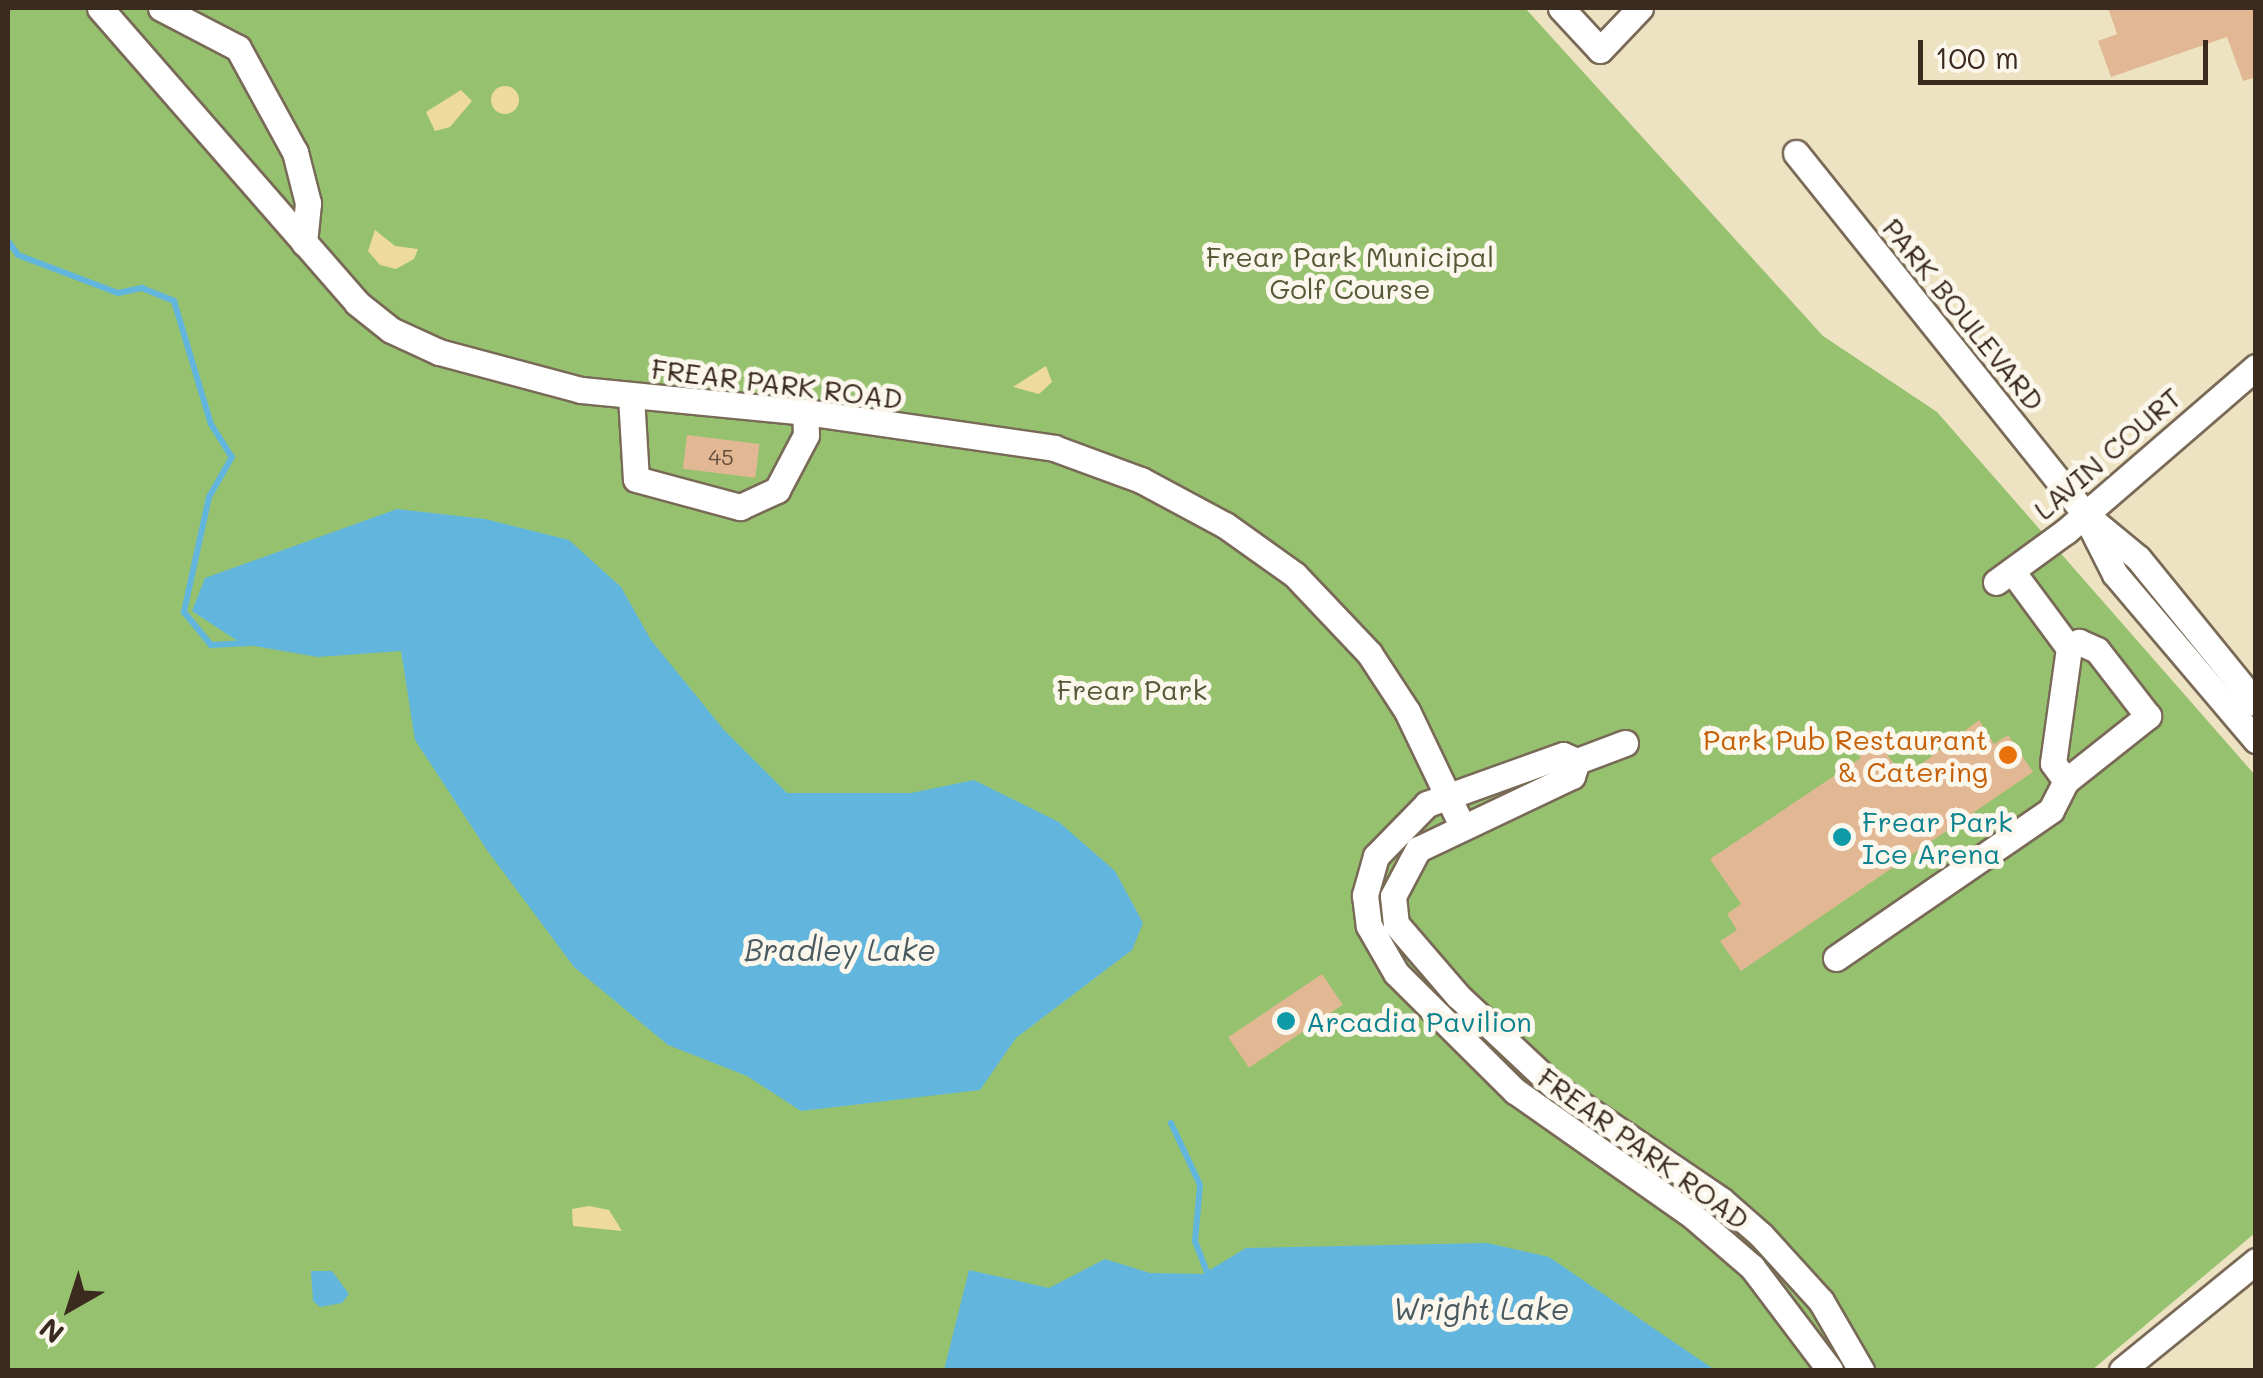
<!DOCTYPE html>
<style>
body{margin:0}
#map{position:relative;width:2263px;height:1378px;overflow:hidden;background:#ede2c1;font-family:Mali,sans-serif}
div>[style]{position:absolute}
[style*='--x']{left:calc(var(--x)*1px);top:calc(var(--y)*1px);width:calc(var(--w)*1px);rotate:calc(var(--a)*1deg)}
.green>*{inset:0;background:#96c270}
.sand>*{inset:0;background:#eeda9e}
.round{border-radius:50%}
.water>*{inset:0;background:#62b6de}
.stream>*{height:6px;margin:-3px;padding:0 3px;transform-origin:3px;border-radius:3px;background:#62b6de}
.building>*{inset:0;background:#e1b893;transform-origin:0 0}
.roads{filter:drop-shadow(2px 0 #796a57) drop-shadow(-2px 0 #796a57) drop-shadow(0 2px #796a57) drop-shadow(0 -2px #796a57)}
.minor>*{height:25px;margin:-12.5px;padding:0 12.5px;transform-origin:12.5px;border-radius:12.5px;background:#fff}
.dots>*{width:28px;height:28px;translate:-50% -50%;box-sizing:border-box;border:5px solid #fbf7ec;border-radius:50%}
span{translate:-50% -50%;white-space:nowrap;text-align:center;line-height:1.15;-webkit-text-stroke:10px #fbf7ec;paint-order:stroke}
.number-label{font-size:22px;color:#644e3b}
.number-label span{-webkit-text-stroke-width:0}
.park-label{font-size:28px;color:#565837}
.street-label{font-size:28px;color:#3b2a1e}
.food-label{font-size:28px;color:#c56008}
.right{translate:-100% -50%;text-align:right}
.culture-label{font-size:28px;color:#0d838f}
.left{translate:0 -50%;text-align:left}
.water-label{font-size:30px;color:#495b61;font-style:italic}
.frame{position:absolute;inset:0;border:10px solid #3b2a1e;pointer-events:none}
.north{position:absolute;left:20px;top:1258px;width:100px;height:100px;-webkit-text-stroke:8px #fbf7ec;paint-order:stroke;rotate:219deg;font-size:28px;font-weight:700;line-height:40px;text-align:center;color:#3b2a1e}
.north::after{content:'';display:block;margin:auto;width:35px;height:45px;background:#3b2a1e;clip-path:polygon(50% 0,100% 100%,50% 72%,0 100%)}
.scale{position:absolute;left:1918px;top:40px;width:290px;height:45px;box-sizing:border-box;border:5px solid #3b2a1e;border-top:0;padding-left:12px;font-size:30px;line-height:35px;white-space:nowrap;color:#3b2a1e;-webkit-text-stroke:8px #fbf7ec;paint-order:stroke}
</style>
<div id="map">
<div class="green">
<i style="clip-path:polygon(8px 8px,1525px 8px,1823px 336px,1937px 412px,2255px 775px,2255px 1233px,2092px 1370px,8px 1370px)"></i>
</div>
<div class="sand">
<i class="round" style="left:491px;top:86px;width:28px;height:28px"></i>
<i style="clip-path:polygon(461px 90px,472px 101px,450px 127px,435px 131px,426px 112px)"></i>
<i style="clip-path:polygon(375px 230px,395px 246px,418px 249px,414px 259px,396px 269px,380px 265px,368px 251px)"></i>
<i style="clip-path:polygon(1046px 366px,1052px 382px,1039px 394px,1013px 387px)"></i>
<i style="clip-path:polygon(589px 1206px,609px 1210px,622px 1231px,573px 1226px,572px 1209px)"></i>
</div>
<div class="water">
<i style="clip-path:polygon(397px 509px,485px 519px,569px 540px,621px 587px,651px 640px,724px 730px,787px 793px,911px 793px,974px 780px,1059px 822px,1115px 871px,1143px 923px,1132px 950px,1016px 1038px,980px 1090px,801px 1111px,747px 1076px,668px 1045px,574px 967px,487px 850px,415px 740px,401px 651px,318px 657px,242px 644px,192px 611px,205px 578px)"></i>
<i style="clip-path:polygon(1487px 1243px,1549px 1257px,1715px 1370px,944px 1370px,969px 1270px,1049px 1288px,1105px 1259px,1150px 1273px,1203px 1274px,1246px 1248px)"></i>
<i style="clip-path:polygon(311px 1271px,332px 1271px,349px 1294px,342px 1303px,320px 1307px,313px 1301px)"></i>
</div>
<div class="stream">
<i style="--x:8;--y:241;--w:17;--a:54"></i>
<i style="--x:18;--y:255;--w:107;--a:20.8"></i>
<i style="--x:118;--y:293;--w:25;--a:-12"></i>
<i style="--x:142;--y:288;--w:35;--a:22"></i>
<i style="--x:174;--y:301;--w:128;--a:73.3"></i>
<i style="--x:211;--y:424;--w:39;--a:58"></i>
<i style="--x:232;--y:457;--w:46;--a:119.9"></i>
<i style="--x:209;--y:497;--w:118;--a:102.3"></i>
<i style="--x:184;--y:612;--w:43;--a:50.7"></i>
<i style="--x:211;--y:645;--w:39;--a:-3"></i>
<i style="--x:1171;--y:1123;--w:68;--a:64.9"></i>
<i style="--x:1200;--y:1185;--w:56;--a:95.1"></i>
<i style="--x:1195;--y:1241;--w:39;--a:69"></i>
</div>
<div class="building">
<i style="clip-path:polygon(2108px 8px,2256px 8px,2256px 77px,2243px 81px,2227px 37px,2111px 77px,2098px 41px,2117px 34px)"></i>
<i style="left:687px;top:435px;width:73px;height:34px;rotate:7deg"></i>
<i style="clip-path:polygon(1979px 720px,1994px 744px,2008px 735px,2033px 772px,1741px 971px,1720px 941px,1737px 930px,1727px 914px,1741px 904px,1710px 859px,1861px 758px,1851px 743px,1871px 730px,1903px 778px)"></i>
<i style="left:1322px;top:974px;width:37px;height:113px;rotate:56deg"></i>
</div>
<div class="roads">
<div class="minor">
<i style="--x:100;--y:8;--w:391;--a:48.9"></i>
<i style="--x:357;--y:303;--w:43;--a:38.5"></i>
<i style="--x:391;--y:330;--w:53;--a:24.6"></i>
<i style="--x:439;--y:352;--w:147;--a:15"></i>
<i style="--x:581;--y:390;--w:225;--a:5.6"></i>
<i style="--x:805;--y:412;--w:252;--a:8.2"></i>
<i style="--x:1054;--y:448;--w:93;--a:20.2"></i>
<i style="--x:1141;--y:480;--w:95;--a:28.2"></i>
<i style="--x:1225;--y:525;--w:86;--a:35.5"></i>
<i style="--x:1295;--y:575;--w:108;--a:46.5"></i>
<i style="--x:1369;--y:653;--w:69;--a:56.8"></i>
<i style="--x:1407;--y:711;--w:127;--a:64.4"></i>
<i style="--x:161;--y:8;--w:87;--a:27.5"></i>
<i style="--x:238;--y:48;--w:119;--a:61.3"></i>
<i style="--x:295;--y:152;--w:53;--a:75.7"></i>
<i style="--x:308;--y:203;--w:40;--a:95.7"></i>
<i style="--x:1561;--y:8;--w:57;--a:47.1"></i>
<i style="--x:1600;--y:50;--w:58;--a:-46.4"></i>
<i style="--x:1796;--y:153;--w:461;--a:51.3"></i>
<i style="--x:2084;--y:513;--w:68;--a:63.1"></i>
<i style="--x:2115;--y:574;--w:218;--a:49.7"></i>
<i style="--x:631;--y:396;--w:83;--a:86.6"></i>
<i style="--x:636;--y:479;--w:108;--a:15.1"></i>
<i style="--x:740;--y:507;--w:41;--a:-24.7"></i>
<i style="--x:777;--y:490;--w:62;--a:-62.2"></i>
<i style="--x:806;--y:435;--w:23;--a:-92"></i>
<i style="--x:2093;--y:521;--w:58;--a:39.4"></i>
<i style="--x:2138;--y:558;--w:187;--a:50.9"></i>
<i style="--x:1996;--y:582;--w:87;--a:-36.1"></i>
<i style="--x:2066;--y:531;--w:251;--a:-40.8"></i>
<i style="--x:1625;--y:743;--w:51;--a:159.4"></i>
<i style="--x:1577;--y:761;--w:15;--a:-157"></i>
<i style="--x:1563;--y:755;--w:145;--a:160.2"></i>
<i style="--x:1427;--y:804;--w:73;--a:134.4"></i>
<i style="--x:1376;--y:856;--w:41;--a:105.8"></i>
<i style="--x:1365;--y:895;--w:31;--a:83"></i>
<i style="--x:1369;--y:926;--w:54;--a:60.1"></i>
<i style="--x:1396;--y:973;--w:168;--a:44.8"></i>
<i style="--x:1515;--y:1091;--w:219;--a:35.1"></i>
<i style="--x:1694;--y:1217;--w:77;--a:40.8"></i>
<i style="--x:1752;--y:1267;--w:129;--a:52.9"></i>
<i style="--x:1577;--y:761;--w:16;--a:108"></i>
<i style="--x:1572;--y:776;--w:170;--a:154.6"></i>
<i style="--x:1418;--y:849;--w:53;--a:118"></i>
<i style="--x:1393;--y:896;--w:28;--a:84"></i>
<i style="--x:1396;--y:924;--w:95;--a:49.3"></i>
<i style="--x:1458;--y:996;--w:133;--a:43.2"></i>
<i style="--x:1555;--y:1087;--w:201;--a:34.2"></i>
<i style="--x:1721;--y:1200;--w:53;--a:41.2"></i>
<i style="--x:1761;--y:1235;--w:89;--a:47.7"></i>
<i style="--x:1821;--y:1301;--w:80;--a:59.9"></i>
<i style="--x:2066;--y:781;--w:105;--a:-38.4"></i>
<i style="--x:2148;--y:716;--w:83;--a:-127.7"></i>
<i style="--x:2097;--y:650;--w:20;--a:-156"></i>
<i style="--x:2079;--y:642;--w:12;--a:149"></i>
<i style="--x:1836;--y:958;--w:261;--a:-34.5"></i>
<i style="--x:2051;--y:810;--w:33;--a:-63"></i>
<i style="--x:2066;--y:781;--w:22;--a:-126"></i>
<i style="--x:2053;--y:763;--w:116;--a:-82.1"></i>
<i style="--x:2069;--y:648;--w:96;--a:-126.5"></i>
<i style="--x:2122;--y:1370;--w:173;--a:-39.1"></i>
</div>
</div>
<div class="dots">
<i style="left:2008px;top:755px;background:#e8710a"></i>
<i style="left:1842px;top:837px;background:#0f9aa8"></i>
<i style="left:1286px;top:1021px;background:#0f9aa8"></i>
</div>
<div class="number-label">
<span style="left:721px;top:457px">45</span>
</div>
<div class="park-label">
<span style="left:1350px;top:272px">Frear Park Municipal<br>Golf Course</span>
<span style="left:1132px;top:689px">Frear Park</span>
</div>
<div class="street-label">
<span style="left:1964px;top:314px;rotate:51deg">PARK BOULEVARD</span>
<span style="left:777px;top:383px;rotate:7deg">FREAR PARK ROAD</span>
<span style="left:2107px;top:453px;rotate:-41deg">LAVIN COURT</span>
<span style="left:1644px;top:1148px;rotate:36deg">FREAR PARK ROAD</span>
</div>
<div class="food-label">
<span class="right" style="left:1988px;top:755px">Park Pub Restaurant<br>&amp; Catering</span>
</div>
<div class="culture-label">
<span class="left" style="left:1862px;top:837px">Frear Park<br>Ice Arena</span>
<span class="left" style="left:1306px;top:1021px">Arcadia Pavilion</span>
</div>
<div class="water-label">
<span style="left:840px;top:949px">Bradley Lake</span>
<span style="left:1481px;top:1308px">Wright Lake</span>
</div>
<div class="frame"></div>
<div class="north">N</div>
<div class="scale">100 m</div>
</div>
